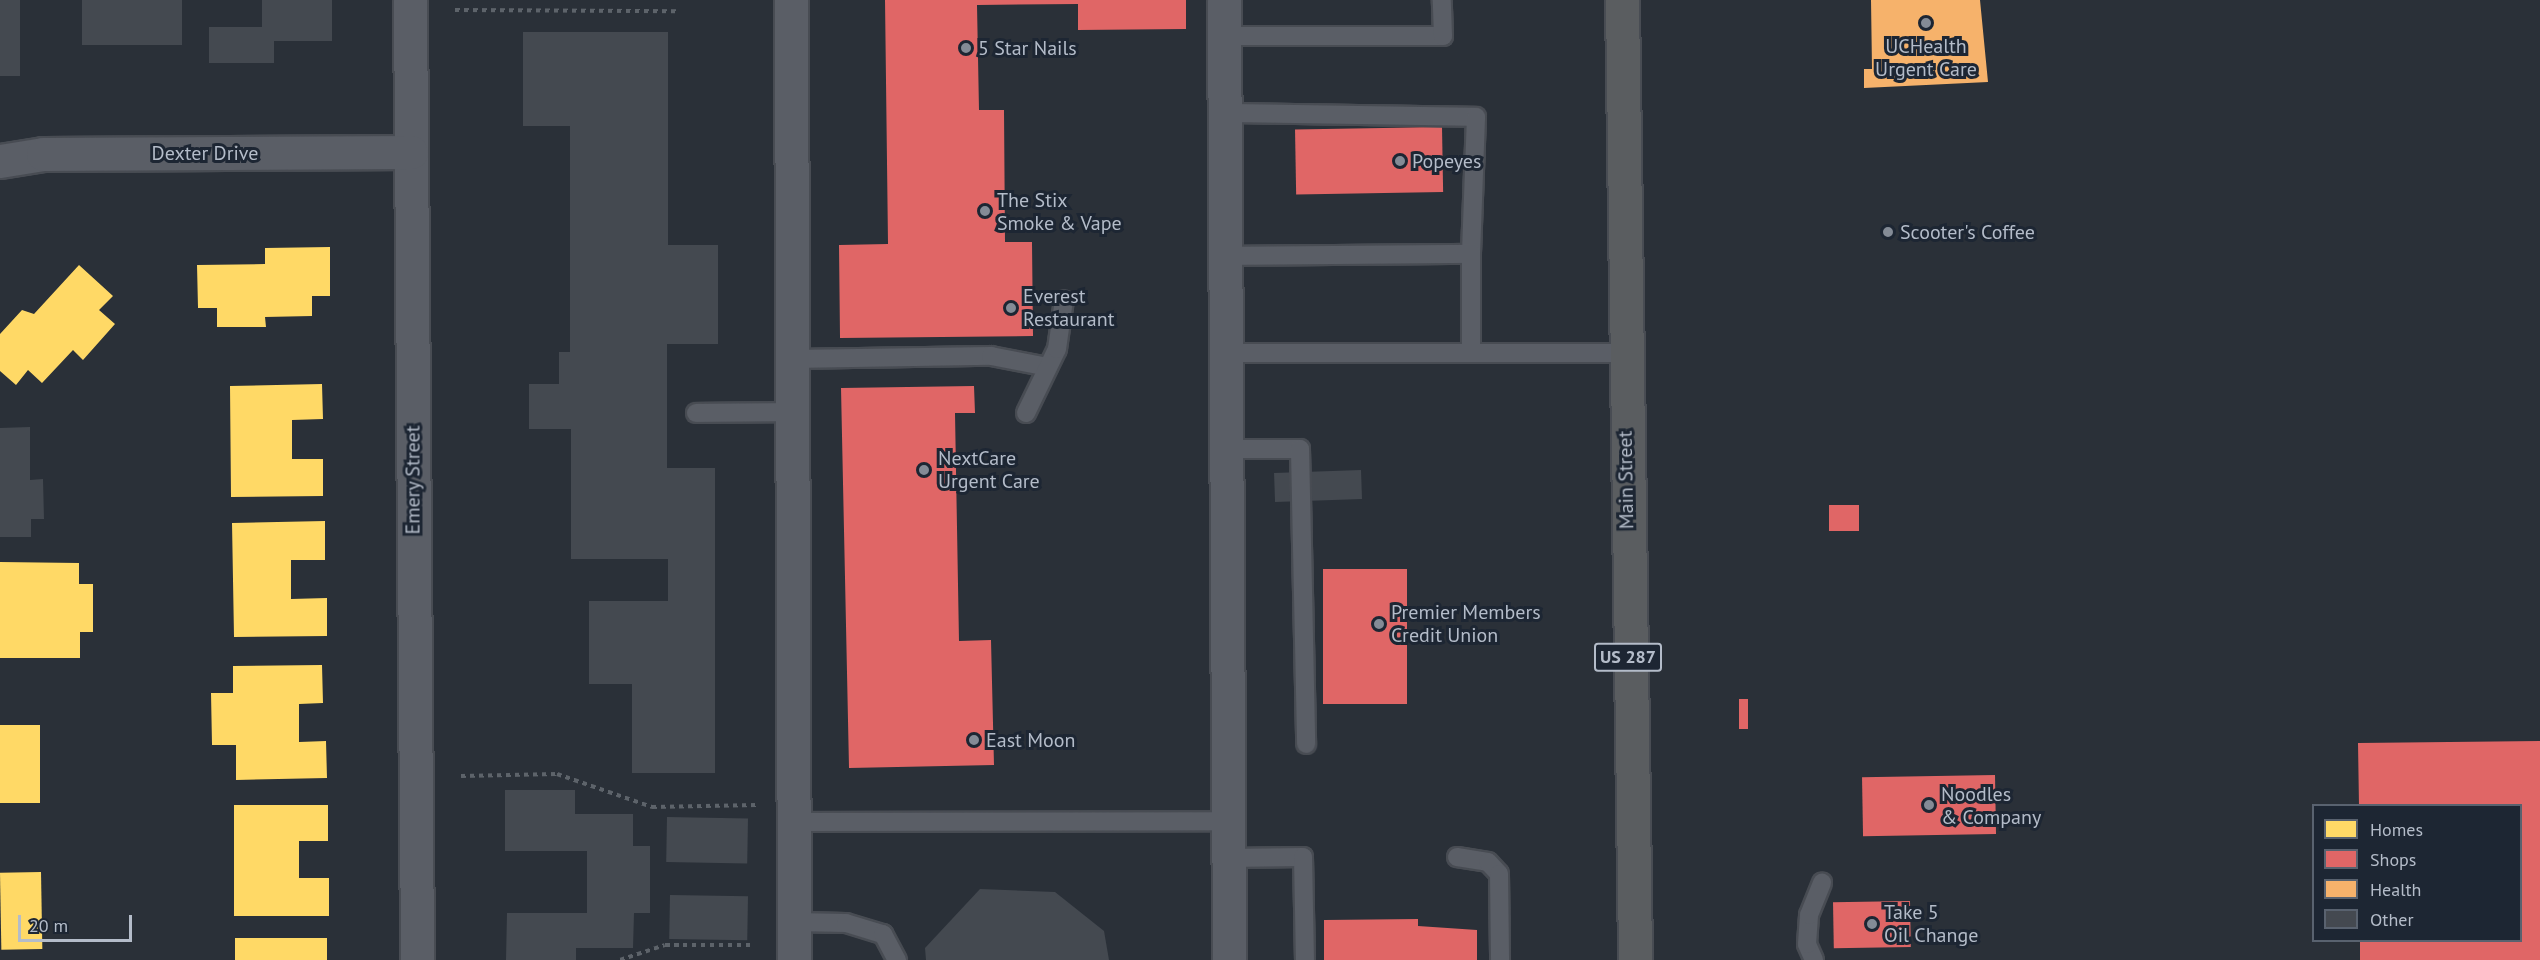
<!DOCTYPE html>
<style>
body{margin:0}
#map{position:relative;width:2540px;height:960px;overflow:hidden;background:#2a3038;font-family:"PT Sans",sans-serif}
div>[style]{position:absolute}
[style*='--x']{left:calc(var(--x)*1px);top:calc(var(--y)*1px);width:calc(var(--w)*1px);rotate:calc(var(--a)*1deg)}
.homes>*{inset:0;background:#ffd966;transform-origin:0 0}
.shops>*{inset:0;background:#e06666;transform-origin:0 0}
.health>*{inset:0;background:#f6b26b}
.building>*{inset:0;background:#444950;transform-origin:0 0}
.path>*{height:4px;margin-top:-2px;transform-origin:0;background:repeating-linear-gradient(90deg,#5d636a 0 4.5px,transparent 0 9px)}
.roads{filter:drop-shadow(2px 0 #484c53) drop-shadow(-2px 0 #484c53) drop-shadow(0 2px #484c53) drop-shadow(0 -2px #484c53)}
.lane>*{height:18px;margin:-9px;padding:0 9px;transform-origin:9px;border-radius:9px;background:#5a5e66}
.street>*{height:33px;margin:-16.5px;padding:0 16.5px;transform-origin:16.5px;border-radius:16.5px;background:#5a5e66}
.highway>*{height:33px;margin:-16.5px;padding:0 16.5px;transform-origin:16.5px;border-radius:16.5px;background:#5a5d60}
.dots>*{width:16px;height:16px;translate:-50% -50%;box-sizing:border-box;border:3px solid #1d2633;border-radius:50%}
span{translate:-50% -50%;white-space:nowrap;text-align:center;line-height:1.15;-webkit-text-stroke:6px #1d2633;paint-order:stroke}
.shield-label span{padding:2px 4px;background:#1d2633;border:2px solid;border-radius:4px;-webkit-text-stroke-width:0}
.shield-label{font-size:18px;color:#b4bcc9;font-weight:700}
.poi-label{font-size:20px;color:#b4bcc9}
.left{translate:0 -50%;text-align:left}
.street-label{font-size:20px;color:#b4bcc9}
.legend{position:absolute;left:2312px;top:804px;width:210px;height:138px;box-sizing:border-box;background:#1d2633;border:2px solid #59626f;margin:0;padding:8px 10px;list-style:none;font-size:18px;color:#b4bcc9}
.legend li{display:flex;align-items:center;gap:12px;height:30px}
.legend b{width:30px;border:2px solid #59626f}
.scale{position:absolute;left:18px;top:915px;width:114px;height:27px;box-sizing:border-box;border:3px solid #b4bcc9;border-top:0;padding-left:8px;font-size:18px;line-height:21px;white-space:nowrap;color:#b4bcc9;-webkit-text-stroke:4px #1d2633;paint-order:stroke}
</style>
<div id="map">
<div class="homes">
<i style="clip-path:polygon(330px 247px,330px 296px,312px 296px,312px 316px,265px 317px,266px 327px,217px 327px,217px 308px,198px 308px,197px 265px,265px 264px,265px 248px)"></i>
<i style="clip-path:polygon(79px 265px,113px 296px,99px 310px,115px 324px,83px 360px,73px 350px,42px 383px,28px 370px,16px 385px,0 371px,0 334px,22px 310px,34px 314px)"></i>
<i style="clip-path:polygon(322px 384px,323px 419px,292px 420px,292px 459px,323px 459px,323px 496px,231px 497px,230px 386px)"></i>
<i style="clip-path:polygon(325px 521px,325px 560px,291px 560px,291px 599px,327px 598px,327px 636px,234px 637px,232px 523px)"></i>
<i style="clip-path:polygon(0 562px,79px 563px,79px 584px,93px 584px,93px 632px,80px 632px,80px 658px,0 658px)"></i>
<i style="clip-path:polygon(322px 665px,323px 703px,299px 704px,299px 742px,326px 741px,327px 778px,236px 780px,236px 745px,212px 745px,211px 693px,233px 693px,233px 666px)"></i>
<i style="left:0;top:725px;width:40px;height:78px"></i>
<i style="clip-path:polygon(234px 805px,328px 805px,328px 841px,299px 841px,299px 878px,329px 878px,329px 916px,234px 916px)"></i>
<i style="left:41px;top:872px;width:77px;height:41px;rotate:89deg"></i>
<i style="left:327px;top:938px;width:22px;height:92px;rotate:90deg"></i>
</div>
<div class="shops">
<i style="clip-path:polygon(885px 0,1186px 0,1186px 29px,1078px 30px,1078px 4px,977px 5px,979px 110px,1004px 110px,1005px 242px,1032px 242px,1033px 336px,840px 338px,839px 245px,888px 244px)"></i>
<i style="left:1442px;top:127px;width:65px;height:147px;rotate:89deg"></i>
<i style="clip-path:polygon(974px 386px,975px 413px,955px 413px,959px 641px,991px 640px,994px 765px,849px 768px,841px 388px)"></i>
<i style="left:1829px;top:505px;width:30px;height:26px"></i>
<i style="left:1323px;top:569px;width:84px;height:135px"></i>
<i style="left:1739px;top:699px;width:9px;height:30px"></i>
<i style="clip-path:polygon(2540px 741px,2540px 960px,2360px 960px,2360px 940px,2520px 940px,2520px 806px,2359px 806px,2358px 743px)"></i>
<i style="left:1995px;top:775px;width:59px;height:133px;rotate:89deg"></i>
<i style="left:1910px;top:901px;width:46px;height:77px;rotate:89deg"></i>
<i style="clip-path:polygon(1418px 919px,1418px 926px,1477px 930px,1477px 960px,1324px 960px,1324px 920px)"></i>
</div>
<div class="health">
<i style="clip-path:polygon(1871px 0,1980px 0,1988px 82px,1864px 88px,1864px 69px,1872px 69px)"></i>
</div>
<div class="building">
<i style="left:0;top:0;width:20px;height:76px"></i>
<i style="left:82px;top:0;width:100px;height:45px"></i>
<i style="clip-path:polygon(262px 0,332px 0,332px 41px,274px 41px,274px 63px,209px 63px,209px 27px,262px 27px)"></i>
<i style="clip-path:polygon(523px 32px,668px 32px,668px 245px,718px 245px,718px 344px,667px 344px,667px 468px,715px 468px,715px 773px,632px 773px,632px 684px,589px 684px,589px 601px,668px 601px,668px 559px,571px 559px,571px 429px,529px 429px,529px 384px,559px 384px,559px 352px,570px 352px,570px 126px,523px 126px)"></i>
<i style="clip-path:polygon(30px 427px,30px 480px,43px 479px,44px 519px,31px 519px,31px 537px,0 537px,0 428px)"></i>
<i style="left:1361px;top:470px;width:29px;height:87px;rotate:88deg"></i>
<i style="clip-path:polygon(505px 790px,575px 790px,575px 814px,633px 814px,633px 846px,650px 846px,650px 913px,634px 913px,633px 948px,576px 948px,576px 960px,506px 960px,507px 913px,587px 913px,587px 851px,505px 851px)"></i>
<i style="left:667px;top:817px;width:81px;height:45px;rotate:1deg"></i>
<i style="clip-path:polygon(980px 889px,1055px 892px,1104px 931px,1109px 960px,926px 960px,925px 948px)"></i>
<i style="left:670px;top:895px;width:78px;height:44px;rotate:1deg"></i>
</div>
<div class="path">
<i style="--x:455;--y:10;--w:223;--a:0.3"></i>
<i style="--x:461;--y:776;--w:96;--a:-1.2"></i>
<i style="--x:557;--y:774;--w:101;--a:19.2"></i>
<i style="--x:652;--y:807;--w:105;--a:-1.1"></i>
<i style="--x:620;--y:960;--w:47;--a:-18.4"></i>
<i style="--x:665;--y:945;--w:86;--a:0"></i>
</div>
<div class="roads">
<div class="lane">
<i style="--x:1224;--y:36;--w:219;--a:0"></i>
<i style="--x:1443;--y:36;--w:36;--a:-92"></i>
<i style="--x:1225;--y:113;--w:251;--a:0.9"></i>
<i style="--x:1476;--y:117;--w:137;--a:92.1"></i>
<i style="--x:1225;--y:256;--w:246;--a:-0.5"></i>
<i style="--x:1471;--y:254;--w:99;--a:90"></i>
<i style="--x:1226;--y:353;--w:399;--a:0"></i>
<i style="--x:792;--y:359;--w:199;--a:-0.9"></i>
<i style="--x:991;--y:356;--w:58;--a:10.9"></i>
<i style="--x:696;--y:413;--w:97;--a:-0.6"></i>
<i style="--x:1026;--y:413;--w:71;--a:-64.2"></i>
<i style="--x:1057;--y:349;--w:49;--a:-81.9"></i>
<i style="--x:1226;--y:449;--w:74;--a:0"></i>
<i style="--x:1300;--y:449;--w:295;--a:88.8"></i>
<i style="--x:794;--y:822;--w:434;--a:-0.1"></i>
<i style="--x:1457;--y:857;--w:31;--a:9"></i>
<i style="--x:1488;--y:862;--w:16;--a:47"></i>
<i style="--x:1499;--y:874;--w:86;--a:89.3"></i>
<i style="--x:1228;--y:858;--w:75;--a:-0.8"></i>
<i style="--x:1303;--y:857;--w:103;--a:88.9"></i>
<i style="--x:794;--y:922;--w:52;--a:1.1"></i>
<i style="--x:846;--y:923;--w:39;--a:17"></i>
<i style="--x:883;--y:934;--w:30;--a:62"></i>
<i style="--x:1814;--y:960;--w:17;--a:-114"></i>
<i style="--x:1807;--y:944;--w:29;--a:-86"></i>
<i style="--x:1809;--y:915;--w:35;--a:-68"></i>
</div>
<div class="street">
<i style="--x:410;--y:0;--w:960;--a:89.58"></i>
<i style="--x:791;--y:0;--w:960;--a:89.82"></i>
<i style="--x:1224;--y:0;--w:960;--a:89.7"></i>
<i style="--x:0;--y:161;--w:44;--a:-9.2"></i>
<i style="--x:43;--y:154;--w:368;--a:-0.3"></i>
</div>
<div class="highway">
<i style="--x:1622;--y:0;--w:960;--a:89.22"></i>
</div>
</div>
<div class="dots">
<i style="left:1926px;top:23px;background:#848b96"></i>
<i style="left:966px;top:48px;background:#848b96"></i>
<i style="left:1400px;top:161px;background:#848b96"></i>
<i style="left:985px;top:211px;background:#848b96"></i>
<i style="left:1888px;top:232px;background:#848b96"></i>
<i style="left:1011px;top:308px;background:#848b96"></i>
<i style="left:924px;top:470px;background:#848b96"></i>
<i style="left:1379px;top:624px;background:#848b96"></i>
<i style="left:974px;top:740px;background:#848b96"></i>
<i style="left:1929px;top:805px;background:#848b96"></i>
<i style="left:1872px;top:924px;background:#848b96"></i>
</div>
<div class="shield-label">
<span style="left:1628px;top:657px">US 287</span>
</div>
<div class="poi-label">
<span style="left:1926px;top:58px">UCHealth<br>Urgent Care</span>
<span class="left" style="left:978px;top:48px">5 Star Nails</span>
<span class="left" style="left:1412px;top:161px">Popeyes</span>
<span class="left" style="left:997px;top:212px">The Stix<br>Smoke &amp; Vape</span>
<span class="left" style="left:1900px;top:232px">Scooter's Coffee</span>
<span class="left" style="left:1023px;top:308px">Everest<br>Restaurant</span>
<span class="left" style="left:938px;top:470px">NextCare<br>Urgent Care</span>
<span class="left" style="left:1391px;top:624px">Premier Members<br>Credit Union</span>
<span class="left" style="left:986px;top:740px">East Moon</span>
<span class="left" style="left:1941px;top:806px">Noodles<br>&amp; Company</span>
<span class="left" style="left:1884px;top:924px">Take 5<br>Oil Change</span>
</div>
<div class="street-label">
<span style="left:205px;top:153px">Dexter Drive</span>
<span style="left:413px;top:480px;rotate:-90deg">Emery Street</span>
<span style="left:1626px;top:480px;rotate:-91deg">Main Street</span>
</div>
<ul class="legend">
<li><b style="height:16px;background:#ffd966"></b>Homes</li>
<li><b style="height:16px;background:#e06666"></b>Shops</li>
<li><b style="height:16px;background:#f6b26b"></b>Health</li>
<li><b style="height:16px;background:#444950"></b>Other</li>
</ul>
<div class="scale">20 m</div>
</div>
